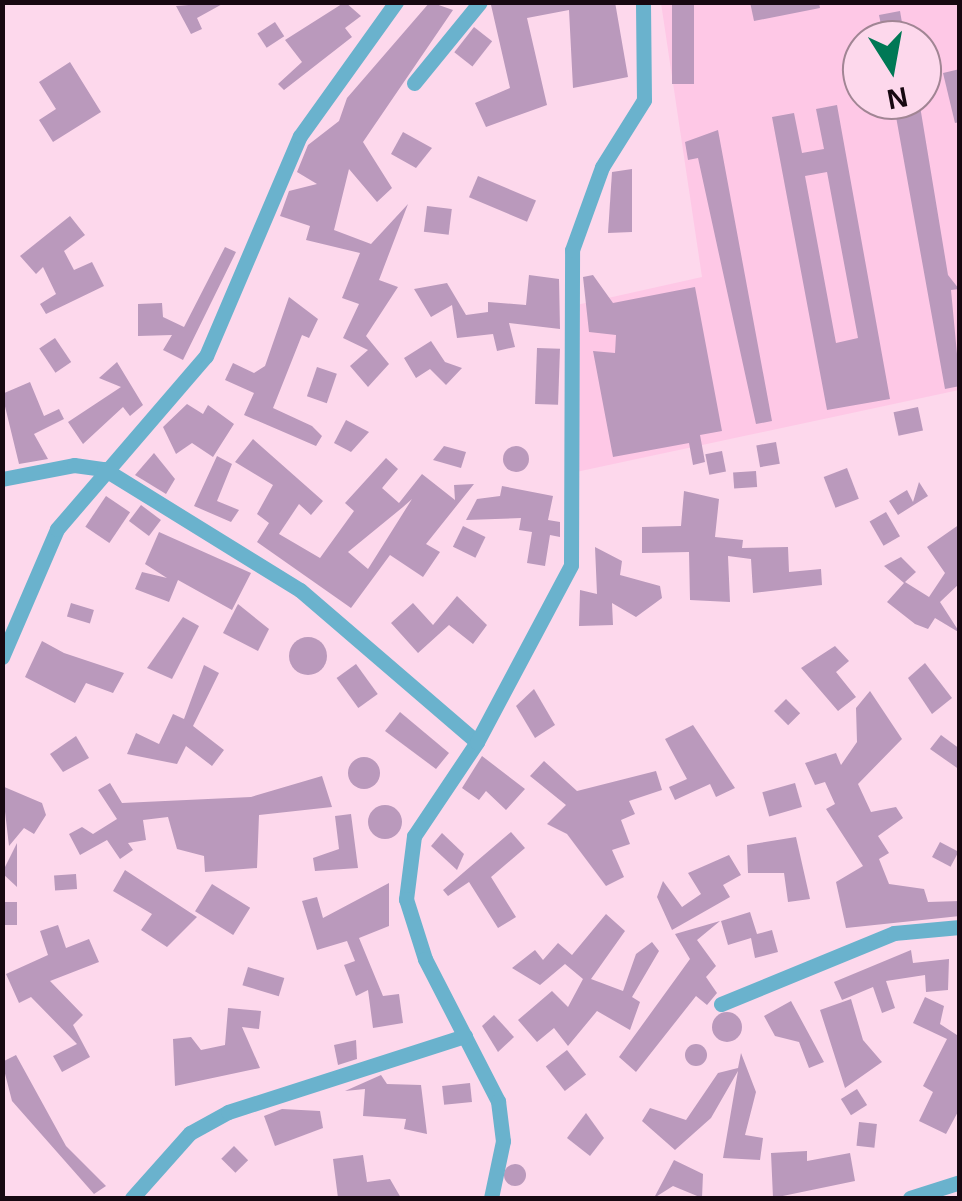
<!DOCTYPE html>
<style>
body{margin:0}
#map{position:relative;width:962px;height:1201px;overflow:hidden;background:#fdd8ec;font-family:Helvetica,sans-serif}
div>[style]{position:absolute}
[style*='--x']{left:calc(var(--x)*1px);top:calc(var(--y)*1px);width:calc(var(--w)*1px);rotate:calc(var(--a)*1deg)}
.built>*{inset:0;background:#fec8e6}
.building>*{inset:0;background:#ba99bc;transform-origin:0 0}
.round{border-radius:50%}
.minor>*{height:15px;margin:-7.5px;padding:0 7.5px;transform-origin:7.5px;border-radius:7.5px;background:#6ab2cd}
span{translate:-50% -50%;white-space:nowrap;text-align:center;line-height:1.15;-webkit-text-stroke:10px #fdd8ec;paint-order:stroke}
.frame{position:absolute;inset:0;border:5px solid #170811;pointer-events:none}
.north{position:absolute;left:842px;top:20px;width:100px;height:100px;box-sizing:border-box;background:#fdd8ec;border:2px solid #a18594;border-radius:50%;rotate:169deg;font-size:28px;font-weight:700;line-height:40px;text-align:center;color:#170811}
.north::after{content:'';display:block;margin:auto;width:35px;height:45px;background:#007855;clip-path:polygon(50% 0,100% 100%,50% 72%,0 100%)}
</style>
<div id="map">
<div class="built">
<i style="clip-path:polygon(evenodd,661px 3px,959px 3px,959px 390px,576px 472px,572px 306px,702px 277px,661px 3px,862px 40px,922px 40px,922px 100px,862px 100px,862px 40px)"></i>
</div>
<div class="building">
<i style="clip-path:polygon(226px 2px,197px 18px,202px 29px,191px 34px,176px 6px)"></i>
<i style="clip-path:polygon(345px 2px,361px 16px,345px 28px,352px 37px,284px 90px,278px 84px,302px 62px,285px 40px)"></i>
<i style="clip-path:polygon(430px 2px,453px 10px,363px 142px,392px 188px,377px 202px,349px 169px,334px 230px,371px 244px,408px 204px,379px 280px,398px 287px,366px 336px,389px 364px,368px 387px,350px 366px,368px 350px,343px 338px,359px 304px,342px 298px,360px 253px,306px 240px,310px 226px,280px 216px,289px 191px,317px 184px,297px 172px,308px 145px,339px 121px,347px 98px)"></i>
<i style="clip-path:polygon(615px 2px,628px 77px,573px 88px,569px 10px,527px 18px,547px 105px,486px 127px,475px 103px,510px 88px,491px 5px)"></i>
<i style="left:672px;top:2px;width:22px;height:82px"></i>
<i style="clip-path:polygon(750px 2px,819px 2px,820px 8px,754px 21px)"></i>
<i style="clip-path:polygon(900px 11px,905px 40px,884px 40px,879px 15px)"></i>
<i style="left:275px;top:22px;width:17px;height:21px;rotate:57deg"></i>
<i style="left:474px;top:27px;width:23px;height:32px;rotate:38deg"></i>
<i style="clip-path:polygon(70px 62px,101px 112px,53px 142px,39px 120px,56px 109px,39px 82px)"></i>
<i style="clip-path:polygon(960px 69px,960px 122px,955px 123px,943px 73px)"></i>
<i style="clip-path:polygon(893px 100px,919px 100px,948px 275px,959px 289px,951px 290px,960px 386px,945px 389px)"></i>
<i style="clip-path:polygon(evenodd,837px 105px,890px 399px,827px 410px,772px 117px,794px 113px,802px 153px,824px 149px,816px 109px,837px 105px,827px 172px,858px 338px,836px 343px,805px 176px,827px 172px)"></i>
<i style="clip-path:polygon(718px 130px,772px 421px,756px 424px,698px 158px,688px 160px,685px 142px)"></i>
<i style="clip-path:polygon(403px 132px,432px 148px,416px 168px,391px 154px)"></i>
<i style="clip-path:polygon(632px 169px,632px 232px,608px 233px,612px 172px)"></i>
<i style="left:478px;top:176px;width:63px;height:23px;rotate:23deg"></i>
<i style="left:427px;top:206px;width:25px;height:26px;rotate:7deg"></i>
<i style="clip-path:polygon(70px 216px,85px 235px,64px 251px,74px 270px,92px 262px,104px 286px,46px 314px,40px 304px,56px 294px,43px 267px,36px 274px,20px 256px)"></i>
<i style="clip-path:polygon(225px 247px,236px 252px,183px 360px,163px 350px,172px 335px,138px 336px,138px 304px,162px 303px,163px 317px,184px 327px)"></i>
<i style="clip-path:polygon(529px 275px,559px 279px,560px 329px,509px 323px,515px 347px,497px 351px,493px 334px,457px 338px,452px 305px,431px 317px,414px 289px,447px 283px,466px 315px,488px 312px,488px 302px,526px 305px)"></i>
<i style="clip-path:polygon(593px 275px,613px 303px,695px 287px,722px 431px,700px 435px,705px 462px,693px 465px,689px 443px,613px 457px,593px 351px,615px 353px,616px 335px,589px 332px,583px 277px)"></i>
<i style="clip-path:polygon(289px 297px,318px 319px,309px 338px,302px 335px,273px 408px,312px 426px,322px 436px,316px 446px,244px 415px,254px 393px,225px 380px,233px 363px,254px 373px,265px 366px)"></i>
<i style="left:55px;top:338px;width:29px;height:19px;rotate:56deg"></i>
<i style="clip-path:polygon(431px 341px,445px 362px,462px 368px,446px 385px,430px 369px,416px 378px,404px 358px)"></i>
<i style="left:537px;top:348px;width:23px;height:56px;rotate:2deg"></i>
<i style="clip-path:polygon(117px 362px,143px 405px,130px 416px,123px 407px,83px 444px,68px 422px,121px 387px,99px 378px)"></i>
<i style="left:317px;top:367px;width:21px;height:31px;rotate:19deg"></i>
<i style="clip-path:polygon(30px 382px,44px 416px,59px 409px,64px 419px,34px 434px,48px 459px,19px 464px,2px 394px)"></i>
<i style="clip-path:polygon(187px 404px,203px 414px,208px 405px,234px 424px,213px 457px,192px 443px,176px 454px,163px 427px)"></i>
<i style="left:918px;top:407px;width:24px;height:25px;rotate:78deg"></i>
<i style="clip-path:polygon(346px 420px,369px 432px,351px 452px,334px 443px)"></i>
<i style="clip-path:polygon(evenodd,253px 439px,323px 501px,311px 515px,299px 504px,279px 534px,320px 558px,354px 511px,345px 503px,386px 458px,398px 469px,382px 488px,399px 503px,422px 474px,455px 500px,454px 485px,474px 484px,426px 544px,440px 552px,423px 577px,390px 555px,351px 608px,257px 542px,269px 523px,257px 514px,273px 485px,235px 462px,253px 439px,412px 499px,368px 569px,348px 552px,403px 507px,412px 499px)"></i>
<i style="left:776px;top:442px;width:22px;height:20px;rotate:80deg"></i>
<i class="round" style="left:503px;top:446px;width:26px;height:26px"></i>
<i style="clip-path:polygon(444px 446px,466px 452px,461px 468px,433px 460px)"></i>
<i style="left:722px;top:451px;width:21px;height:17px;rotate:79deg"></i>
<i style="clip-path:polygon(154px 453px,175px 479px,166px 494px,135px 475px)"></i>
<i style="clip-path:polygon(217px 456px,232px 464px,217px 501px,239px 510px,231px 522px,194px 506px)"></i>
<i style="left:847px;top:468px;width:33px;height:25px;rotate:69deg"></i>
<i style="left:756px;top:471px;width:16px;height:23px;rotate:86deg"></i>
<i style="clip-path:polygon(919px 482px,928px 496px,898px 515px,889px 501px,907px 490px,913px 502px)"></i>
<i style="clip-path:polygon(502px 486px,553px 496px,548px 520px,560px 522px,560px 537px,550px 535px,545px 566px,527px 563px,532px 532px,519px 530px,521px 518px,466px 520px,477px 499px,500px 496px)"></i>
<i style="clip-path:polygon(684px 491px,719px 499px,715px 537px,743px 540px,742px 548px,788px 547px,789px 572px,821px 569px,822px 585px,753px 593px,751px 559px,728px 556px,730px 602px,690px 600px,689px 552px,642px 553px,642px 527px,681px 526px)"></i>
<i style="left:106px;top:496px;width:29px;height:37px;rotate:34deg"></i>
<i style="left:141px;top:505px;width:25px;height:20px;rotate:37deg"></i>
<i style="left:886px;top:512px;width:28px;height:19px;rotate:60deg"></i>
<i style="clip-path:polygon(960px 524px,960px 583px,940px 602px,960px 633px,935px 618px,928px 629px,915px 624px,887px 602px,904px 583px,884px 566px,901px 557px,916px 572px,905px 582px,929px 597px,945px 573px,927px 547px)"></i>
<i style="left:463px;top:526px;width:25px;height:23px;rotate:26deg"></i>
<i style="clip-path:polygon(159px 532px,251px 573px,232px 610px,178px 580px,169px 602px,135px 589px,142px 572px,167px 578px,145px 564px)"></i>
<i style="clip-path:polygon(595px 547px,622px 561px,620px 575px,660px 586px,662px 598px,636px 617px,612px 603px,613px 625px,579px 626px,580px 590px,597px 594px)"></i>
<i style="clip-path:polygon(457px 596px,487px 625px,473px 644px,449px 625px,418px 653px,391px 623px,413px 603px,433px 625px)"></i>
<i style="left:71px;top:603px;width:24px;height:14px;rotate:17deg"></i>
<i style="clip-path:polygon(238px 604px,269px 629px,258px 651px,223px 633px)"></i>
<i style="clip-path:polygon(183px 617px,199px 626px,172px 679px,147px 668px)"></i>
<i class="round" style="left:289px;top:637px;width:38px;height:38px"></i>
<i style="clip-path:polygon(42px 641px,64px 653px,124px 673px,113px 693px,86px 683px,75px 703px,25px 677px)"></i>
<i style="clip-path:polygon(835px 646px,849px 661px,836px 672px,856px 697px,838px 711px,801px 668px)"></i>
<i style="clip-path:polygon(925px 663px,952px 698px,932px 714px,908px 678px)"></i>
<i style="left:356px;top:664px;width:37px;height:24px;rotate:54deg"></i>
<i style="clip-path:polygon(204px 665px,219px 673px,193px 726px,224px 750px,212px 766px,186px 746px,177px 764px,127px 754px,136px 733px,159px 744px,173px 714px,184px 719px)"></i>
<i style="clip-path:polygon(534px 689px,555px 725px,535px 738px,516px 706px)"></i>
<i style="clip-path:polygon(870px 691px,902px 739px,858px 784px,871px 812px,896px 807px,903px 818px,878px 836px,889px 853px,879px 859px,889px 884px,924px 889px,928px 902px,960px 901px,960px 916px,846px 928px,836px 882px,863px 866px,826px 809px,835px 804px,825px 782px,815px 785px,805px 763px,836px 753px,841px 765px,857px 742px,856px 708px)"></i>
<i style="left:786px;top:699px;width:20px;height:17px;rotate:45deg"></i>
<i style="clip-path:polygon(400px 712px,449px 753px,436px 769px,385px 731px)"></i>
<i style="clip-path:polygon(693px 725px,735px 788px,716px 797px,710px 784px,675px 800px,669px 787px,687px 779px,665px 739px)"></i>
<i style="clip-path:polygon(941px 735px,960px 749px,960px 770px,930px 749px)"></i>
<i style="clip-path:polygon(76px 736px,89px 758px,63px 772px,50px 754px)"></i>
<i style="clip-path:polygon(482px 756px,525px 789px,506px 810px,486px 791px,479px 800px,462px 788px)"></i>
<i class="round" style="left:348px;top:757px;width:32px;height:32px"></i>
<i style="clip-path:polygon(544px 761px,577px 791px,656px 771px,662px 790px,629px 801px,635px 814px,621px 820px,630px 844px,612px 850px,624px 877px,606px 886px,567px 834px,547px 824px,566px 805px,530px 776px)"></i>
<i style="clip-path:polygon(322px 776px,332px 807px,259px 815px,257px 868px,205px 872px,204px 856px,177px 849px,168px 817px,143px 820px,146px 840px,128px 843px,133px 850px,120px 859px,107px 840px,80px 855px,69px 834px,82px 827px,93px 834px,117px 819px,98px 790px,110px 783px,122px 803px,251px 797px)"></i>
<i style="left:795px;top:783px;width:25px;height:34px;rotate:74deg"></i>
<i style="clip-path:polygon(2px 786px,42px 803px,46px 815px,34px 834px,24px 828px,9px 846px)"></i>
<i class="round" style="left:368px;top:805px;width:34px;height:34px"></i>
<i style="clip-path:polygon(351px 814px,358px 868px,315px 871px,313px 858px,339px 849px,335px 816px)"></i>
<i style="clip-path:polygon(511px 832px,525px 848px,491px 877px,516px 917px,498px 928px,469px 882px,448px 896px,443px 890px)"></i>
<i style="clip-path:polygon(442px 833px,464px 854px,457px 870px,431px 846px)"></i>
<i style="clip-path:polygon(796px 837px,810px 899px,788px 902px,784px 873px,748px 873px,747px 845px)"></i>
<i style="left:940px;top:842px;width:21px;height:17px;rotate:28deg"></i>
<i style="clip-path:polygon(17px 843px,17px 887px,2px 873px)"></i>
<i style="clip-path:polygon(729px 855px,741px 875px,723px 885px,730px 897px,672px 930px,657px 897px,663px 881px,682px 907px,701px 894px,688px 873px)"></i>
<i style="clip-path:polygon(125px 870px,197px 917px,167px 947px,141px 930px,152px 914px,113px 891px)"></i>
<i style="left:76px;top:874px;width:15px;height:22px;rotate:86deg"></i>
<i style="clip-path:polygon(389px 883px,389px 926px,359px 938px,383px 996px,399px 994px,403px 1023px,373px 1028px,368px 990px,356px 996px,344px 965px,355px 961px,347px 941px,317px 950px,302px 901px,317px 897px,323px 918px)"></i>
<i style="left:212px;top:884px;width:45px;height:32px;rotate:32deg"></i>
<i style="left:2px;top:902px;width:15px;height:23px"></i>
<i style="clip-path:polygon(750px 912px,757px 934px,772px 930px,778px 952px,755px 958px,751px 938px,728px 945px,721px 921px)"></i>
<i style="clip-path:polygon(606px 914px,625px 931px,591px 979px,623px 991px,636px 954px,652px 942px,659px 951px,632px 997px,640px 1002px,630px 1030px,597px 1011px,568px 1046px,554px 1028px,537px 1042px,518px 1020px,552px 991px,568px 1007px,583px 979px,565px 964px,540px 985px,512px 968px,535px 950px,543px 960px,558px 943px,572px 955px)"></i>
<i style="clip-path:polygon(720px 921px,697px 940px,716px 966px,706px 977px,717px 993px,707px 1005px,696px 996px,636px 1072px,619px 1057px,690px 959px,675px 934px)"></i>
<i style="clip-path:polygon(58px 925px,66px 948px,89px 939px,99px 962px,50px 981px,83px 1015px,73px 1025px,90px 1057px,62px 1072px,53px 1056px,77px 1044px,31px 997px,19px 1003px,6px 974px,48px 955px,40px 931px)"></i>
<i style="clip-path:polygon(911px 950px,913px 963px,949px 959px,948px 990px,926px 992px,925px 975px,886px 981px,895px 1008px,882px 1013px,873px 987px,842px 1000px,834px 982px)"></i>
<i style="left:248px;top:967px;width:38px;height:19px;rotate:17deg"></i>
<i style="clip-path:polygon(925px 997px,944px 1006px,940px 1024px,960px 1037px,960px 1108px,946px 1134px,919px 1121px,933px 1092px,923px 1086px,947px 1039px,913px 1023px)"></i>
<i style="clip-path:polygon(851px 999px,863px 1040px,882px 1062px,845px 1088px,820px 1010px)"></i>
<i style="clip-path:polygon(791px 1001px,824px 1062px,809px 1068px,799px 1042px,775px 1036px,764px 1016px)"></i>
<i style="clip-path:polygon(228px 1008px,261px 1011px,259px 1029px,242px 1027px,260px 1068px,175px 1086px,173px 1039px,191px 1037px,201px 1050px,225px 1045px)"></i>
<i class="round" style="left:712px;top:1012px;width:30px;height:30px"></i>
<i style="clip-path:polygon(494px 1015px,514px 1037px,498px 1052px,482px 1026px)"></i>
<i style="clip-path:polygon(356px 1040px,357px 1059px,338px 1065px,334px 1045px)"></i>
<i class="round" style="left:685px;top:1044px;width:22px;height:22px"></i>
<i style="left:567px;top:1050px;width:31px;height:27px;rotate:52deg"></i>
<i style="clip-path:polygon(741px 1053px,756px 1092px,745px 1135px,763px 1138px,760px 1160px,723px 1158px,738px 1071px,711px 1118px,675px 1150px,642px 1121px,650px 1108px,686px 1120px,718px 1073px,738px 1068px)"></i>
<i style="clip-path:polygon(16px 1055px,66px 1146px,106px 1186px,94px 1194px,12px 1101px,2px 1062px)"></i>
<i style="clip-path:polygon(381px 1075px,387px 1084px,421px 1085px,427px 1134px,404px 1129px,406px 1119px,363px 1116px,365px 1089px,345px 1091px)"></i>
<i style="left:470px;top:1083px;width:19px;height:28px;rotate:84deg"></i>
<i style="left:857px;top:1089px;width:19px;height:19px;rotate:58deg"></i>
<i style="clip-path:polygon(282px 1109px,320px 1111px,323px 1128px,275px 1146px,264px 1116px)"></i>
<i style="clip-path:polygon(586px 1113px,604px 1138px,590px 1156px,567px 1138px)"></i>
<i style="left:859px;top:1122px;width:18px;height:24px;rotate:6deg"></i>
<i style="left:234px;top:1146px;width:20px;height:18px;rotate:45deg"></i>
<i style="clip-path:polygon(807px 1151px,807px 1161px,850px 1153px,855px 1181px,773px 1198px,771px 1153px)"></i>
<i style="clip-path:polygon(363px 1155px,367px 1182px,390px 1179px,401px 1198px,338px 1198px,333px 1159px)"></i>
<i style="clip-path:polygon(674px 1160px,703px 1174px,702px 1198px,673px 1186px,654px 1198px)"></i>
<i class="round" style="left:504px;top:1164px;width:22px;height:22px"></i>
</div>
<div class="minor">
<i style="--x:414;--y:83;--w:104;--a:-50.8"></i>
<i style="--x:2;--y:479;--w:73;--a:-11"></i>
<i style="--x:74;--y:465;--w:30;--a:8"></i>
<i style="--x:104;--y:469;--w:230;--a:31.7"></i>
<i style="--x:300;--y:590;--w:233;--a:40.7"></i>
<i style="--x:477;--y:742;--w:113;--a:123.8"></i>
<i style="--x:414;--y:836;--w:64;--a:97.2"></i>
<i style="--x:406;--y:899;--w:63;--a:72.4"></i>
<i style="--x:425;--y:959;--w:160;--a:62.8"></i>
<i style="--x:498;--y:1101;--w:40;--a:82.9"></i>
<i style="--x:503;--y:1141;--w:58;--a:101.9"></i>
<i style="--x:2;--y:657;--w:139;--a:-66.7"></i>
<i style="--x:57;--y:529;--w:228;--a:-49.3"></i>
<i style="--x:206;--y:356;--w:239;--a:-66.9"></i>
<i style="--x:300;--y:136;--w:165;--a:-54.4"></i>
<i style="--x:477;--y:742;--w:200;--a:-62"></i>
<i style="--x:571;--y:565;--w:315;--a:-89.8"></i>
<i style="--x:572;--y:250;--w:88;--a:-70.1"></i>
<i style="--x:602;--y:167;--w:79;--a:-57.9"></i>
<i style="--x:644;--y:100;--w:98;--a:-90.6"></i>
<i style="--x:721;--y:1004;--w:187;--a:-22.3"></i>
<i style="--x:894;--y:933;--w:66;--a:-5.2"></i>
<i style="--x:132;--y:1198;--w:87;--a:-48.3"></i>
<i style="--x:190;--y:1133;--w:43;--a:-28.9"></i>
<i style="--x:228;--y:1112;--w:249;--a:-17.8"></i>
<i style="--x:910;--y:1198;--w:52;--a:-17.7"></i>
</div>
<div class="frame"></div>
<div class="north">N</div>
</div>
